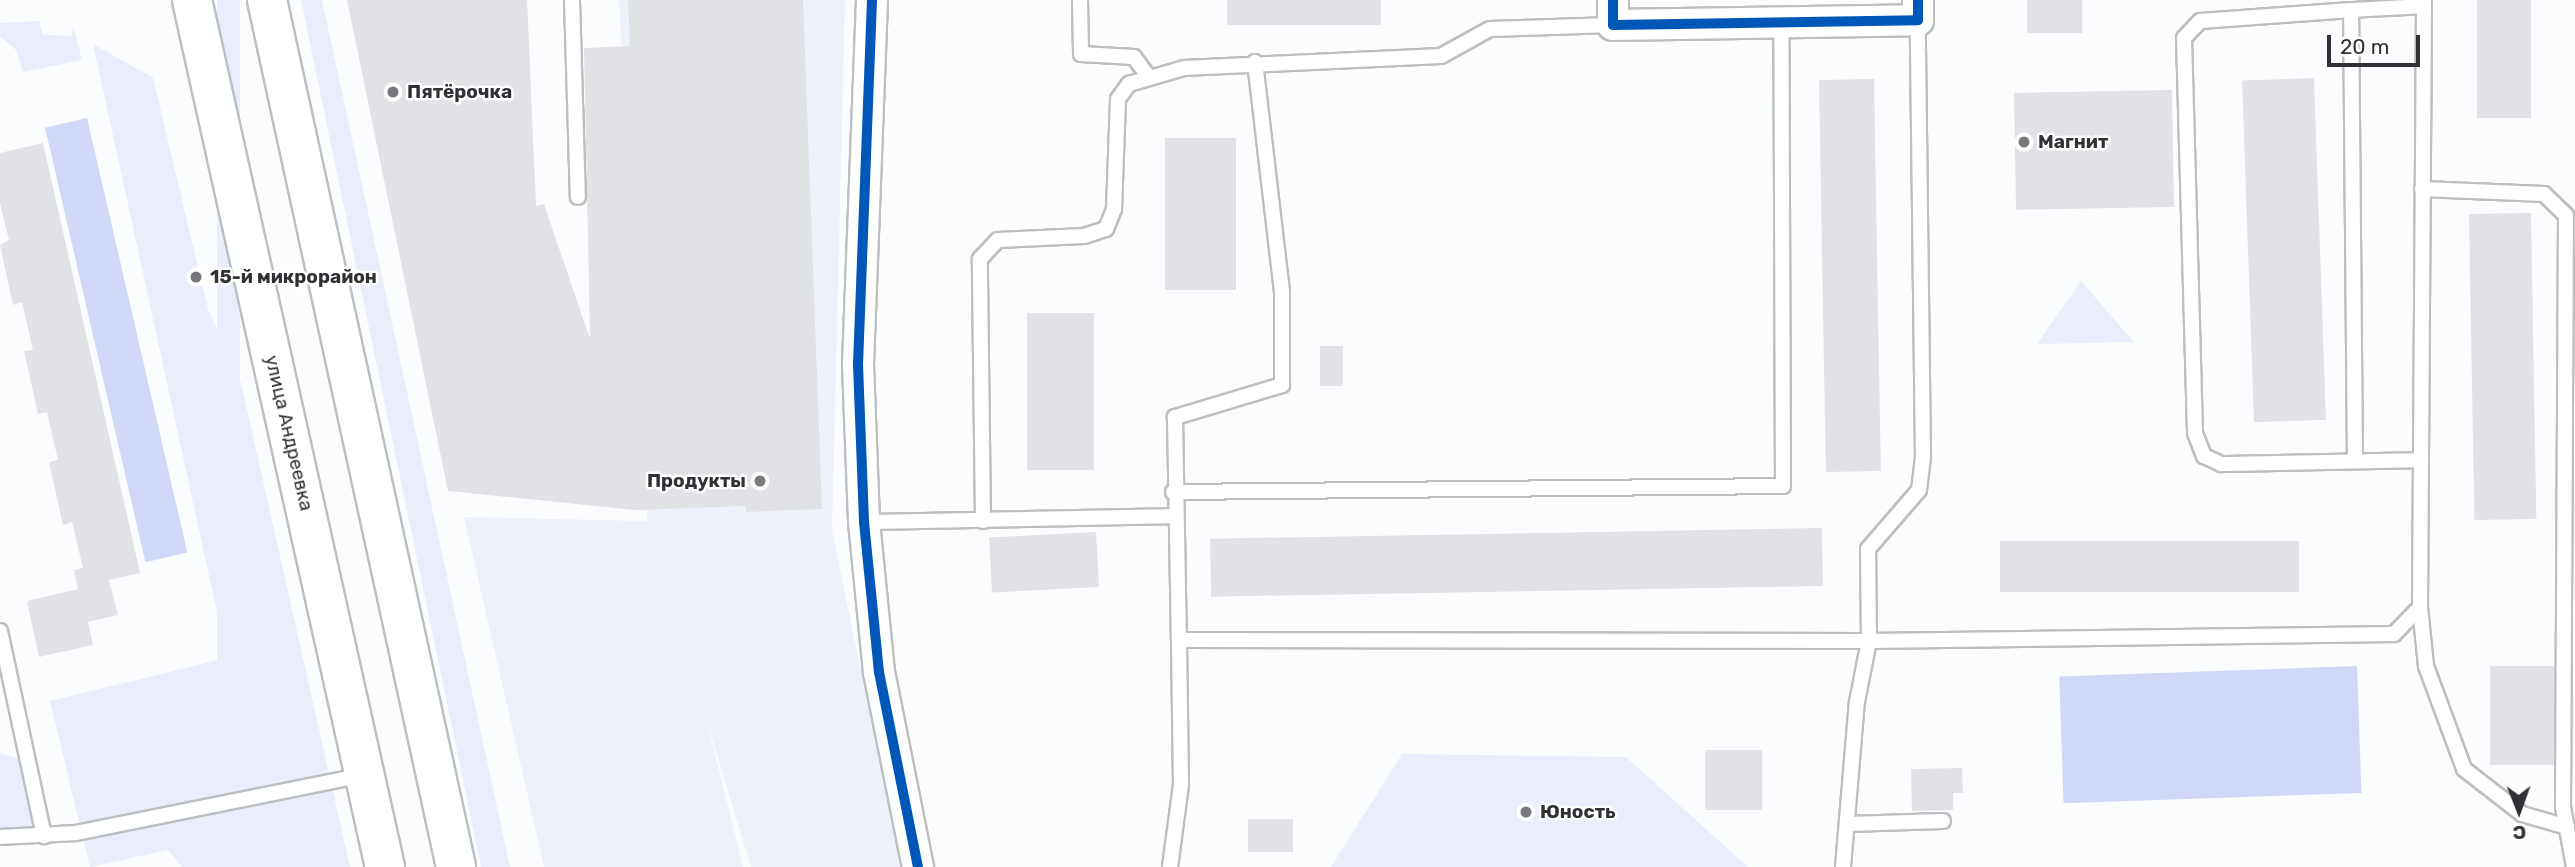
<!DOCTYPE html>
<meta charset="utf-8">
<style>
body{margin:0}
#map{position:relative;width:2575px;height:867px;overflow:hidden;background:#fbfcfe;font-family:Rubik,sans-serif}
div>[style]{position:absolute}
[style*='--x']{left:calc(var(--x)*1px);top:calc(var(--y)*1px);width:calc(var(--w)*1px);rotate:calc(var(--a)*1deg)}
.built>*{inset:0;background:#eff1fa}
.green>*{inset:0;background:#e9edfd;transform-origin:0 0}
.forest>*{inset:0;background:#d1d8f7;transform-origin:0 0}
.building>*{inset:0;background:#e1e2e5;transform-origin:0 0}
.roads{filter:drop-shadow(2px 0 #bdbec0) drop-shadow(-2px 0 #bdbec0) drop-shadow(0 2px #bdbec0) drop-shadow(0 -2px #bdbec0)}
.lane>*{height:14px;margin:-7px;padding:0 7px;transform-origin:7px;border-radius:7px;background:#feffff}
.street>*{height:30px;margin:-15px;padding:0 15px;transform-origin:15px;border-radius:15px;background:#feffff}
.secondary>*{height:38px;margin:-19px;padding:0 19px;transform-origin:19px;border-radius:19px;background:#feffff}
.cycleway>*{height:10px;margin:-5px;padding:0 5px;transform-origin:5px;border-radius:5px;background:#0057b8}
.dots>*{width:19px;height:19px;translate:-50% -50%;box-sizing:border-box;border:4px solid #fff;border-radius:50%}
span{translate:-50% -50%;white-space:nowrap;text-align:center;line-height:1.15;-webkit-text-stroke:5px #fff;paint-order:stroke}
.poi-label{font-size:19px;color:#303135;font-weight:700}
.left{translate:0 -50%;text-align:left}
.right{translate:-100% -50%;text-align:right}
.street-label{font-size:19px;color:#303135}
.north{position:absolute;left:2484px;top:776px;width:70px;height:70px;-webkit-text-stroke:5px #fff;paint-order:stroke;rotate:179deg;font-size:19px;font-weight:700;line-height:28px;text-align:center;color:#303135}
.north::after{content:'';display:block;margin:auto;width:24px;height:32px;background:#303135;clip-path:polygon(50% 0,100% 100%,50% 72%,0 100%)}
.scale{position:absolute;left:2327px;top:35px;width:93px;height:32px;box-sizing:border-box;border:4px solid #303135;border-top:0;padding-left:9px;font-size:21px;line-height:24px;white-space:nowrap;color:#303135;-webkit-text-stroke:5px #fff;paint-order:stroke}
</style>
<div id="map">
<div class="built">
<i style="clip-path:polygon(619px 0,845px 0,832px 530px,901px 867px,751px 867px,706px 718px,743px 867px,544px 867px,464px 517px,647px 521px)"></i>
</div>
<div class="green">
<i style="left:217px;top:0;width:23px;height:888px"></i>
<i style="clip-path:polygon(301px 0,322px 0,510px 867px,481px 867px)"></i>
<i style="clip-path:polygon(39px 21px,43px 35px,72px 36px,73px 26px,82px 60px,23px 72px,16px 50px,0 36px,0 23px)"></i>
<i style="clip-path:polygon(93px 44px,153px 78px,208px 309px,241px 383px,350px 867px,182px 867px,168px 850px,90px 867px,50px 701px,227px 658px)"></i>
<i style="clip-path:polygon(2081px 281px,2134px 342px,2037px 344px)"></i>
<i style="clip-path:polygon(0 753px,20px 759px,33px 828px,0 829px)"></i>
<i style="clip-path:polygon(1402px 754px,1626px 757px,1748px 867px,1331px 867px)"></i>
</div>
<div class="forest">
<i style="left:87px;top:118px;width:446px;height:43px;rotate:77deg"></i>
<i style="left:2357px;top:666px;width:127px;height:298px;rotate:88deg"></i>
</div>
<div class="building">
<i style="clip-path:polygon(347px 0,527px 0,536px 206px,544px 204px,590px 339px,584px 48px,630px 46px,628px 0,803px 0,822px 509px,746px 512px,746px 506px,635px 510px,448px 491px)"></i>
<i style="left:1227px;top:0;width:154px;height:25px"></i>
<i style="left:2027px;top:0;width:55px;height:33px"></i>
<i style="left:2477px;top:0;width:54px;height:118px"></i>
<i style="left:2314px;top:78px;width:342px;height:72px;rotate:88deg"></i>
<i style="left:1874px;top:79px;width:392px;height:55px;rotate:89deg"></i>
<i style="left:2172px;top:90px;width:117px;height:158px;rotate:89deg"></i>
<i style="left:1165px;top:138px;width:71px;height:152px"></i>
<i style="clip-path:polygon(43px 143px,140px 573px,109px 580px,118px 615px,88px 622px,93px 645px,39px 657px,27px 601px,78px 589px,74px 570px,83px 568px,72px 522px,63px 525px,49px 462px,58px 460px,47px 412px,38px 414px,24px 351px,33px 350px,22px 302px,13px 305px,0 245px,9px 240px,0 203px,0 153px)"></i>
<i style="left:2531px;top:213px;width:306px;height:62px;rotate:89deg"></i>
<i style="left:1094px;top:313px;width:157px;height:67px;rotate:90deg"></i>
<i style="left:1320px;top:346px;width:23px;height:40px"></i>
<i style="left:1822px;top:528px;width:58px;height:612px;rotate:89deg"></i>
<i style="left:1096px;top:532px;width:55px;height:107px;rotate:87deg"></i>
<i style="left:2000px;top:541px;width:299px;height:51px"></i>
<i style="left:2554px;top:666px;width:99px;height:64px;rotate:90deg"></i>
<i style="left:1705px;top:750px;width:57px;height:60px"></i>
<i style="clip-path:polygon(1962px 768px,1963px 793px,1953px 793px,1953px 810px,1912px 811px,1911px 769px)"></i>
<i style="left:1248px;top:819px;width:45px;height:33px"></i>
</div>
<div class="roads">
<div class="lane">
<i style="--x:572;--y:0;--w:197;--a:88.3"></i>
<i style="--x:1080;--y:0;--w:54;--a:88.9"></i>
<i style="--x:1081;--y:54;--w:53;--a:3.2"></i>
<i style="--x:1134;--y:57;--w:24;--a:54"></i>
<i style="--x:2351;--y:10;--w:151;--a:175.8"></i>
<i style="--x:2200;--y:21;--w:23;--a:133"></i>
<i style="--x:2184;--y:38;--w:395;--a:88.4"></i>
<i style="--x:2195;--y:433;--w:25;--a:69"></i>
<i style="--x:2204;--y:456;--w:19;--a:25"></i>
<i style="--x:2221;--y:464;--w:200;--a:-1.1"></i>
<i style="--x:1255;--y:62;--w:232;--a:83.3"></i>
<i style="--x:1282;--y:292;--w:93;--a:90"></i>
<i style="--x:1282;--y:385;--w:112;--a:163.3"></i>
<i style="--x:1175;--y:417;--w:223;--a:89"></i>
<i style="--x:1179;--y:640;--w:690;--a:0.08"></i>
<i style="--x:1869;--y:641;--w:525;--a:-0.76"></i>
<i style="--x:2394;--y:634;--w:37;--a:-46"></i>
<i style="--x:2420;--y:607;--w:607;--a:-89.62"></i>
<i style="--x:2422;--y:189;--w:122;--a:2.3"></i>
<i style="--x:2544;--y:194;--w:30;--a:44"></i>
<i style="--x:2566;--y:215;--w:592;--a:90.29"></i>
<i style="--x:2563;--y:807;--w:61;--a:79.6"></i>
<i style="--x:2355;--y:461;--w:451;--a:-90.5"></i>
<i style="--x:2351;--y:10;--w:73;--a:-3.1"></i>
<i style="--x:1173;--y:492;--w:610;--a:-0.56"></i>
<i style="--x:1783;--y:486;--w:464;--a:-90.2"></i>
<i style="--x:983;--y:521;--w:262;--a:-90.7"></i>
<i style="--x:980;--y:259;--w:26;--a:-47"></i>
<i style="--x:998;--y:240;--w:86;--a:-2.7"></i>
<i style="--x:1084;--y:236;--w:23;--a:-18"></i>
<i style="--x:1106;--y:229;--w:22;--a:-68"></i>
<i style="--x:1114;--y:209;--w:110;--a:-87.9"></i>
<i style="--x:1118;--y:99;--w:19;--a:-54"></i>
<i style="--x:1129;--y:84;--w:57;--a:-16.2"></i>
<i style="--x:1184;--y:68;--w:257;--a:-2.7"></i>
<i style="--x:1441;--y:56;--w:56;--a:-28.9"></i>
<i style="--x:1490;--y:29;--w:123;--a:-1.9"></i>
<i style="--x:864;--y:522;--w:310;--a:-1.1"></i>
<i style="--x:2420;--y:607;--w:59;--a:84.2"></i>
<i style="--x:2426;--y:666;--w:110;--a:69.7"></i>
<i style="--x:2464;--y:769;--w:73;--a:37.8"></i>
<i style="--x:2522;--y:814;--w:47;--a:16.1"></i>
<i style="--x:0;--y:631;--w:210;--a:77.9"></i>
<i style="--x:1847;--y:824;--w:96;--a:-1.8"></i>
<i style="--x:0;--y:837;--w:76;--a:-3"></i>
<i style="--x:76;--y:833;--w:294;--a:-11.4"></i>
<i style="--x:1170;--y:867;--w:83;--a:-82.4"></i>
<i style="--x:1181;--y:785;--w:145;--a:-90.8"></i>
<i style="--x:1843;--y:867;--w:166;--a:-85.2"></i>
<i style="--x:1857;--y:702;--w:62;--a:-78.9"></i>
<i style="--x:1869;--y:641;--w:92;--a:-90.6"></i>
<i style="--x:1868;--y:549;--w:78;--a:-49.2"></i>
<i style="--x:1919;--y:490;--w:33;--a:-83"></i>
<i style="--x:1923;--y:457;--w:437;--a:-90.7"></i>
</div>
<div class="street">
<i style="--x:872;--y:0;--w:365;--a:92.2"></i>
<i style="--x:858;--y:365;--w:157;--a:87.8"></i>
<i style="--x:864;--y:522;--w:151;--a:84.3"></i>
<i style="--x:879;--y:672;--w:199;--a:78.7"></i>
<i style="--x:1613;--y:0;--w:25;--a:90"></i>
<i style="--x:1613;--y:25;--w:305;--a:-0.9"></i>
<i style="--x:1918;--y:20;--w:20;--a:-90"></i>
</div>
<div class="secondary">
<i style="--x:192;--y:0;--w:888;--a:77.45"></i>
<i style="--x:267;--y:0;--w:887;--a:77.7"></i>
</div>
</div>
<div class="cycleway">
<i style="--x:872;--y:0;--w:365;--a:92.2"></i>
<i style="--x:858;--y:365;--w:157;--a:87.8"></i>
<i style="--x:864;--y:522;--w:151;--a:84.3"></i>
<i style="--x:879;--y:672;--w:199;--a:78.7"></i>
<i style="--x:1613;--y:0;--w:25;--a:90"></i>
<i style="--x:1613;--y:25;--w:305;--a:-0.9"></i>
<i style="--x:1918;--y:20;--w:20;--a:-90"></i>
</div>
<div class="dots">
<i style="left:393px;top:92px;background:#77787b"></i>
<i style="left:2024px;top:142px;background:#77787b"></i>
<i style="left:196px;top:277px;background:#77787b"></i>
<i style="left:760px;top:481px;background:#77787b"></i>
<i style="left:1526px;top:812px;background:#77787b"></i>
</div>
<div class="poi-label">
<span class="left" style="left:407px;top:92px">Пятёрочка</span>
<span class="left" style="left:2038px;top:142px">Магнит</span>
<span class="left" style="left:210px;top:277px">15-й микрорайон</span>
<span class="right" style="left:746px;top:481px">Продукты</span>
<span class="left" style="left:1540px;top:812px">Юность</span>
</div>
<div class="street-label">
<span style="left:289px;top:433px;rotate:77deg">улица Андреевка</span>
</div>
<div class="north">С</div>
<div class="scale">20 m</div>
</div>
